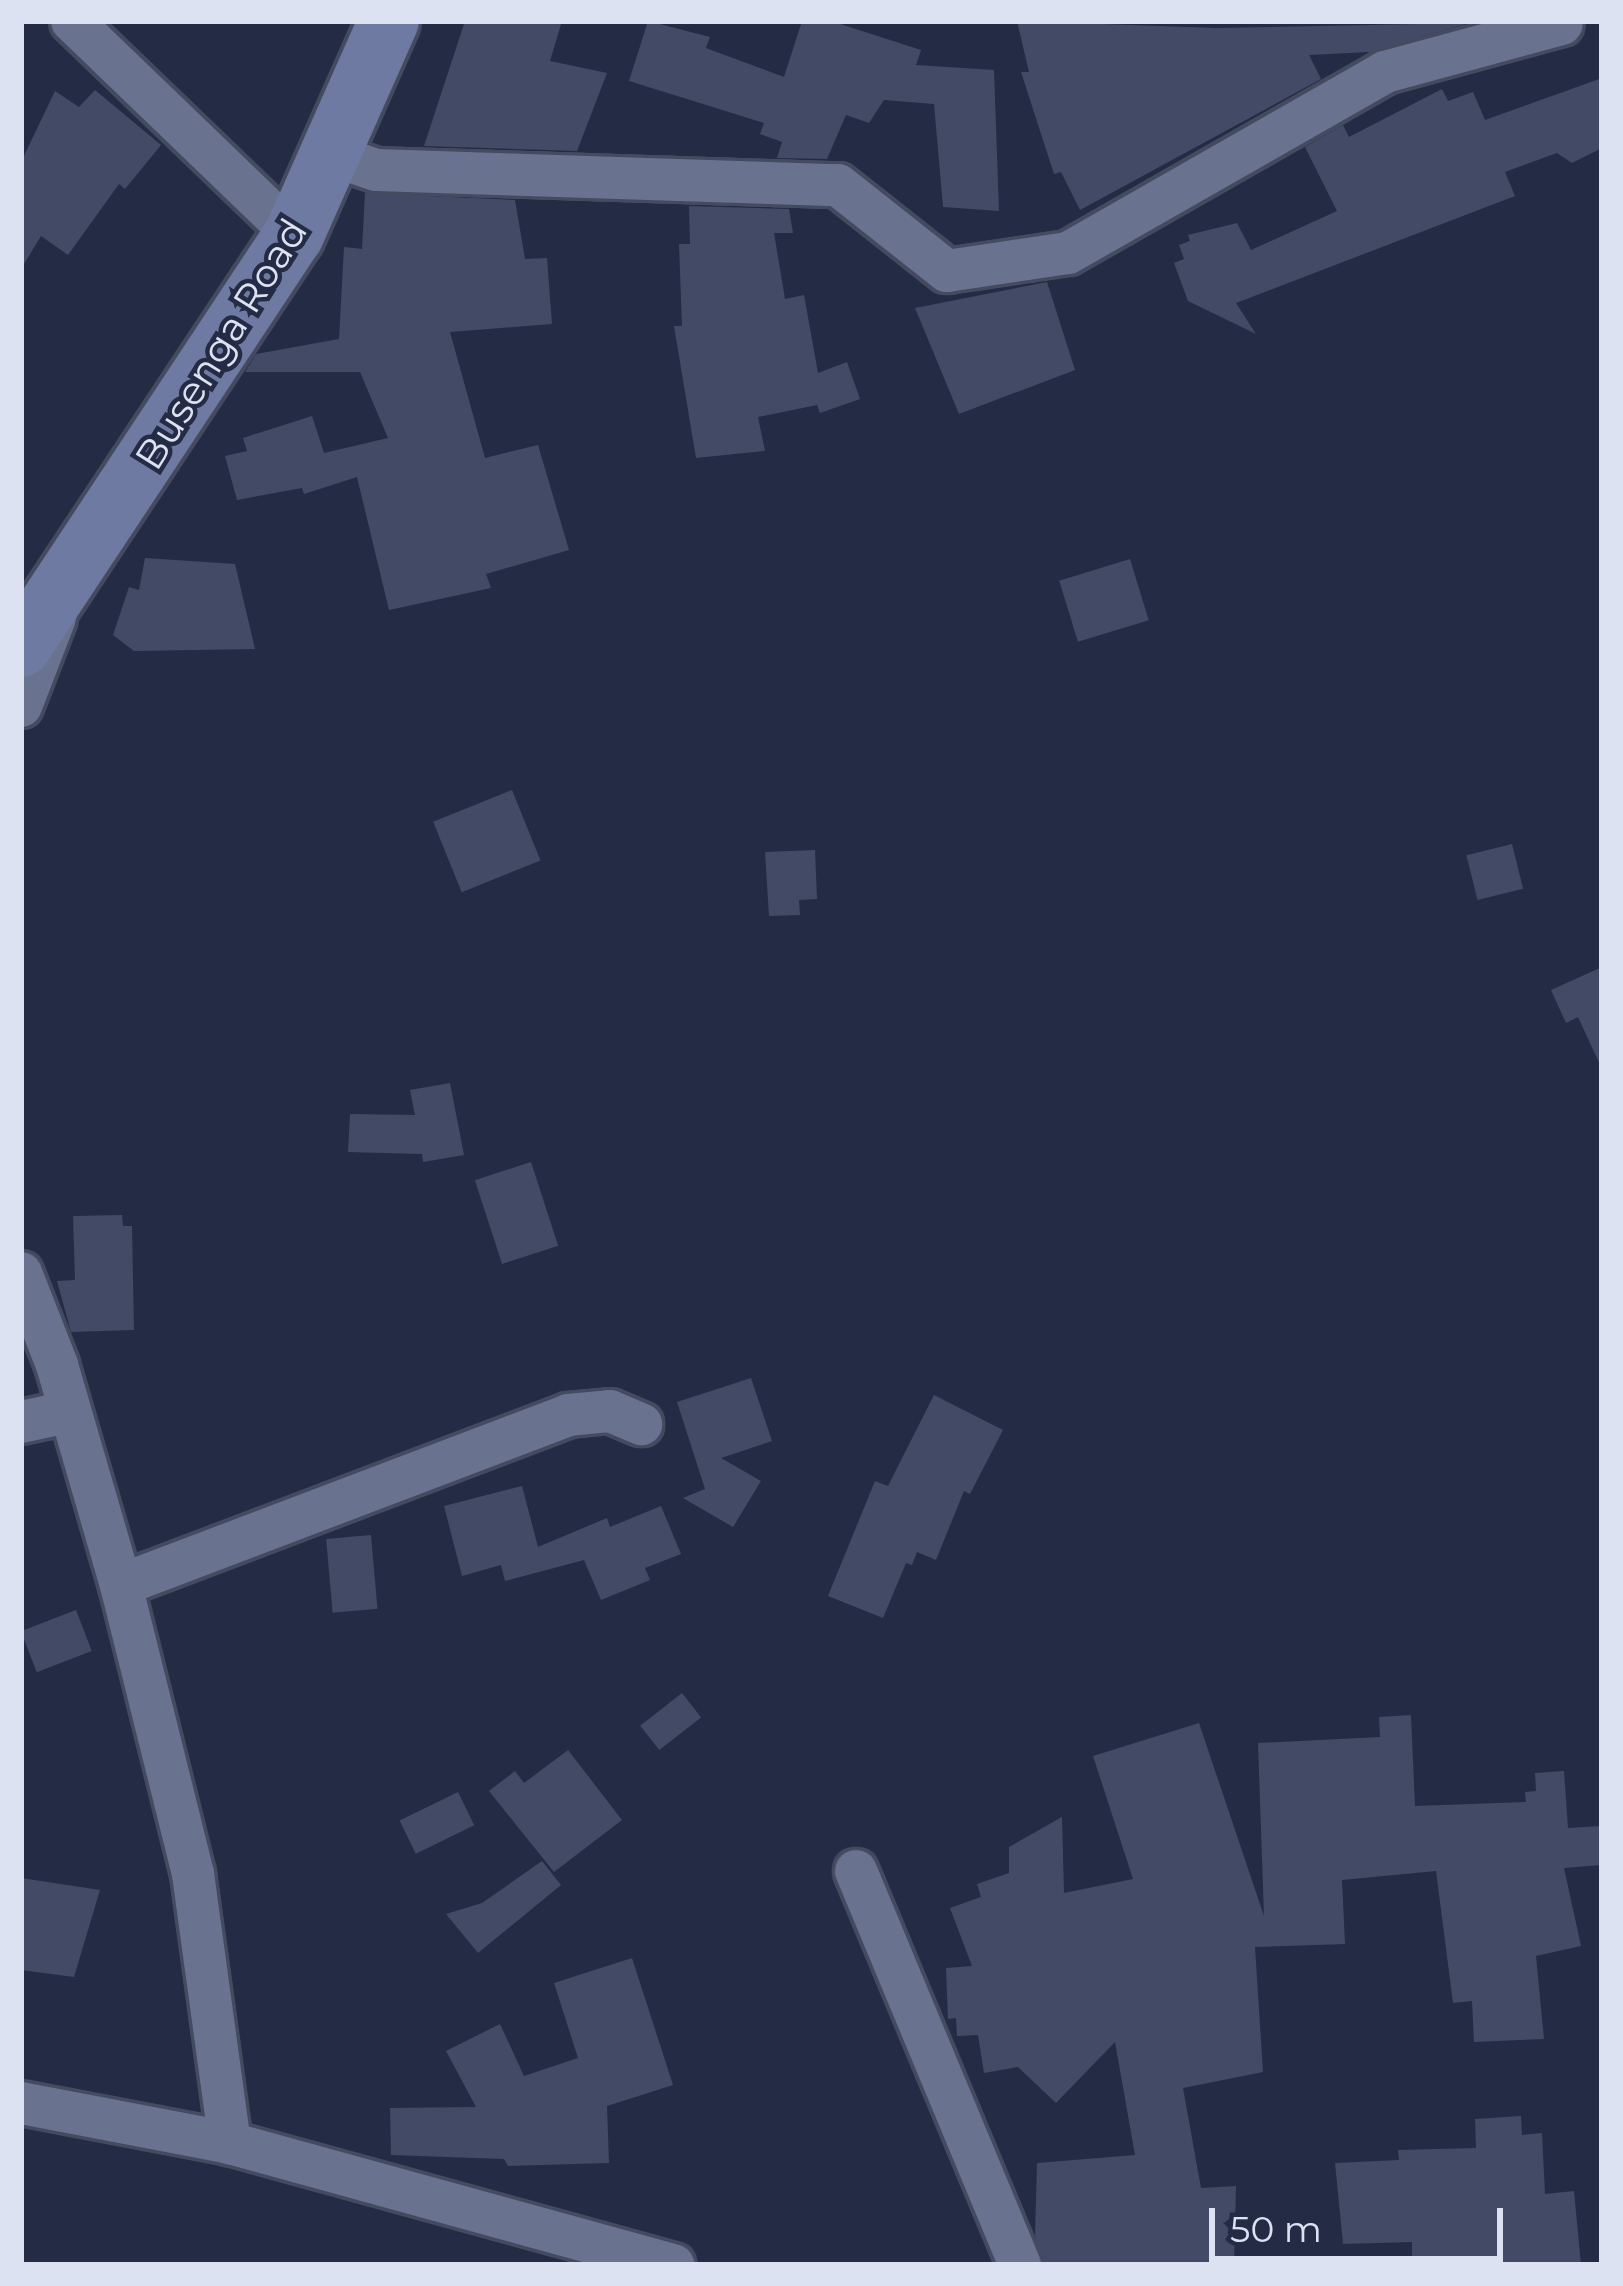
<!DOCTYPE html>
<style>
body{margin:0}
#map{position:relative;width:1623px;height:2286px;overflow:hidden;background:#242c45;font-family:Montserrat,sans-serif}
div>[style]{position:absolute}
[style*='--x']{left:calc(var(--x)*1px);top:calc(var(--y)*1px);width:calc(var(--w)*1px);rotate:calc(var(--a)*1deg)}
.building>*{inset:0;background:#424a66;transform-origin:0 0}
.roads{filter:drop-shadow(3px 0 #444a5f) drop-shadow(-3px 0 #444a5f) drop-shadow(0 3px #444a5f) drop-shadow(0 -3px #444a5f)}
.street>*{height:42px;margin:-21px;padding:0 21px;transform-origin:21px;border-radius:21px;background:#697390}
.secondary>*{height:60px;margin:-30px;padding:0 30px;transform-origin:30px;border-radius:30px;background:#6e7aa2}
span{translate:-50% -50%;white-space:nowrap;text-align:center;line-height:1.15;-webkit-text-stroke:9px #242c45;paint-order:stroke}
.street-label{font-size:39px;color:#dde2f3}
.frame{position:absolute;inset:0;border:24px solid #dde2f3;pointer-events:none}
.scale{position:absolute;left:1209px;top:2208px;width:294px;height:54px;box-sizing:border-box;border:6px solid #dde2f3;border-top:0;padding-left:15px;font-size:36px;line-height:42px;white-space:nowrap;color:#dde2f3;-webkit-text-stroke:9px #242c45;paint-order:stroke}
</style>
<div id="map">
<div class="building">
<i style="clip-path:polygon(465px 21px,562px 21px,550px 61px,607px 73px,577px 151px,424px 146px)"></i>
<i style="clip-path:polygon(648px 21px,710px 37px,706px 48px,784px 77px,802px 21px,831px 21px,921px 50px,916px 65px,994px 70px,999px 211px,943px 207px,934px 104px,884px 100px,869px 123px,846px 115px,827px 159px,777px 158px,782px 142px,760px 134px,764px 123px,629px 81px)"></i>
<i style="clip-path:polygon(1017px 21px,1216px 28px,1470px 23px,1369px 52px,1309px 55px,1321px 79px,1080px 210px,1061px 172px,1054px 174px,1021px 72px,1029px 72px)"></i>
<i style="clip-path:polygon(1602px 78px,1602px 148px,1572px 163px,1557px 153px,1505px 172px,1515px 196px,1236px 303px,1256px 334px,1188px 301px,1174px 263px,1184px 259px,1179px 245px,1190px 241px,1188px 235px,1237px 223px,1251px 250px,1337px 211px,1305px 147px,1343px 125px,1349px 137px,1442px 89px,1448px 101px,1473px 92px,1485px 120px)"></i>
<i style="clip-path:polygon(95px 90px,161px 145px,125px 189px,119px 184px,68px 255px,41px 236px,21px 269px,21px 162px,55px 91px,79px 107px)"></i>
<i style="clip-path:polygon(365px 193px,515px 200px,525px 259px,547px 258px,552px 324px,450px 332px,485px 458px,538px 445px,569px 550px,486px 574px,491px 588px,389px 610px,357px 477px,304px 494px,302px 488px,237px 500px,225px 456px,247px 451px,243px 438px,312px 416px,324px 453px,388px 438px,360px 372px,245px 372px,256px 354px,339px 339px,344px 247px,362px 249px)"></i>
<i style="clip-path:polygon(689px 206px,789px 209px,793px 233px,774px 233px,785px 299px,804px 295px,818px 373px,847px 362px,860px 399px,820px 413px,817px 405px,758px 417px,765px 451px,696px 458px,674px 326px,682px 326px,679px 244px,690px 244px)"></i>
<i style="clip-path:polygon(1047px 282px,1075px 370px,959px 414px,915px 308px)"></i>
<i style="clip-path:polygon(145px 558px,235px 564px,255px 649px,134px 651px,113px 635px,129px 587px,139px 590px)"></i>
<i style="left:1130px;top:559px;width:64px;height:74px;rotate:73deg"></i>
<i style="left:512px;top:790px;width:76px;height:85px;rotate:68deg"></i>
<i style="left:1512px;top:844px;width:46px;height:47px;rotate:76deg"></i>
<i style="clip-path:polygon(815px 850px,817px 899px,799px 900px,800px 915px,769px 916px,765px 852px)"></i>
<i style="clip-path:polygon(1602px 967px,1602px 1069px,1578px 1017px,1566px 1023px,1551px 990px)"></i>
<i style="clip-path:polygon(450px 1083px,464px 1155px,423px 1162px,422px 1154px,348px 1152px,350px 1114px,415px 1115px,410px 1090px)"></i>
<i style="left:531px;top:1162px;width:88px;height:59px;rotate:72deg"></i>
<i style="clip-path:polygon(122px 1215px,123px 1226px,132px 1226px,134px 1330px,71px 1332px,57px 1281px,75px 1280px,73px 1216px)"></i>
<i style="clip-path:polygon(751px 1378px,772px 1441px,721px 1458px,761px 1481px,733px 1527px,683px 1498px,705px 1489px,677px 1402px)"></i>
<i style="clip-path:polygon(934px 1395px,1003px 1430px,970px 1494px,964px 1491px,936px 1560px,917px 1552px,912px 1565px,906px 1563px,883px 1618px,828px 1596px,875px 1481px,888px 1486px)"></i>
<i style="clip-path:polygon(522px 1486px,538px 1547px,607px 1518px,610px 1527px,661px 1506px,681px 1554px,645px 1568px,650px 1580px,601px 1600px,584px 1560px,505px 1581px,501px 1565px,462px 1576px,444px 1506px)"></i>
<i style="left:371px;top:1535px;width:74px;height:45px;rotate:85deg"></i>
<i style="left:76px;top:1610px;width:44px;height:59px;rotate:69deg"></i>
<i style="left:682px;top:1693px;width:31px;height:53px;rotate:52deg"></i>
<i style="clip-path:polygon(1411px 1715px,1415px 1806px,1526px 1802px,1525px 1792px,1536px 1791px,1535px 1773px,1564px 1771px,1568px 1828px,1602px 1826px,1602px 1865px,1564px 1868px,1581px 1946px,1536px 1956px,1544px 2039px,1474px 2042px,1472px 2001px,1453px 2003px,1436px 1871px,1342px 1880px,1345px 1944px,1255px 1947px,1263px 2072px,1183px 2088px,1201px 2188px,1236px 2186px,1234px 2265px,1045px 2265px,1035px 2236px,1037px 2163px,1135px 2155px,1115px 2042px,1056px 2103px,1018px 2067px,984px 2073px,978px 2035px,957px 2036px,956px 2018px,948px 2019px,946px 1968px,972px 1966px,950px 1908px,981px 1897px,977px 1884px,1009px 1873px,1009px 1847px,1062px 1817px,1064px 1893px,1133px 1879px,1093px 1756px,1199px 1723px,1264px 1916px,1258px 1743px,1380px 1737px,1379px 1717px)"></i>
<i style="clip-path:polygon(568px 1750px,622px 1820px,554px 1872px,489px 1791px,515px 1771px,524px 1783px)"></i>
<i style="left:458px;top:1792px;width:37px;height:65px;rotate:64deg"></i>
<i style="clip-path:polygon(542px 1861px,561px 1885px,478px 1953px,446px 1914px,482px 1903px)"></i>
<i style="clip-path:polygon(21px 1878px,100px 1890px,74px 1977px,21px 1970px)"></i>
<i style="clip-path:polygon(632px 1958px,673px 2085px,607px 2106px,609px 2163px,508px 2166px,504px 2159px,391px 2155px,390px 2108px,476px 2107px,446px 2051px,500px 2024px,524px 2076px,578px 2058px,554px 1983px)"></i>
<i style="clip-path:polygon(1521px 2116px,1522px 2135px,1542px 2133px,1545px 2194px,1574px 2191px,1581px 2265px,1412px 2265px,1412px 2242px,1343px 2244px,1335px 2163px,1399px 2160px,1398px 2150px,1476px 2148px,1475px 2119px)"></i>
</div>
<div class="roads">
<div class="street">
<i style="--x:72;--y:21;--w:308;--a:43.9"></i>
<i style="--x:329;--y:154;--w:50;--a:18.8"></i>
<i style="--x:376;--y:170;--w:462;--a:1.9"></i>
<i style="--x:838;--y:185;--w:139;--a:38.3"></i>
<i style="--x:947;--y:271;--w:122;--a:-8.5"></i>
<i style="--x:1068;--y:253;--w:365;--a:-29.7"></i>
<i style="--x:1385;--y:72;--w:183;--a:-15.2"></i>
<i style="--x:21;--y:706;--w:94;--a:-68.9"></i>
<i style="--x:21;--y:1273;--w:99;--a:68.6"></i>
<i style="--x:57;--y:1365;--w:229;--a:73.8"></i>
<i style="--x:121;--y:1585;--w:298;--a:76"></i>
<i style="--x:193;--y:1874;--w:272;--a:82.2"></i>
<i style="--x:21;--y:1422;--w:48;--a:-12"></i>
<i style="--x:121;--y:1585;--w:478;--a:-20.8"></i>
<i style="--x:568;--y:1415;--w:42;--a:-5.4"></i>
<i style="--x:610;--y:1411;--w:34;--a:23"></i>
<i style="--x:856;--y:1871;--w:427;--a:67.4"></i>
<i style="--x:21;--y:2103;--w:213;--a:10.8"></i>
<i style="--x:230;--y:2143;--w:460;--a:15.4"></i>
</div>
<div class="secondary">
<i style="--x:21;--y:647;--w:494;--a:-56.5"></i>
<i style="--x:294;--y:235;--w:234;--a:-66.1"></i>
</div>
</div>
<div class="street-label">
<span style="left:221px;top:344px;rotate:-58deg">Busenga Road</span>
</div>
<div class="frame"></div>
<div class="scale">50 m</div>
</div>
